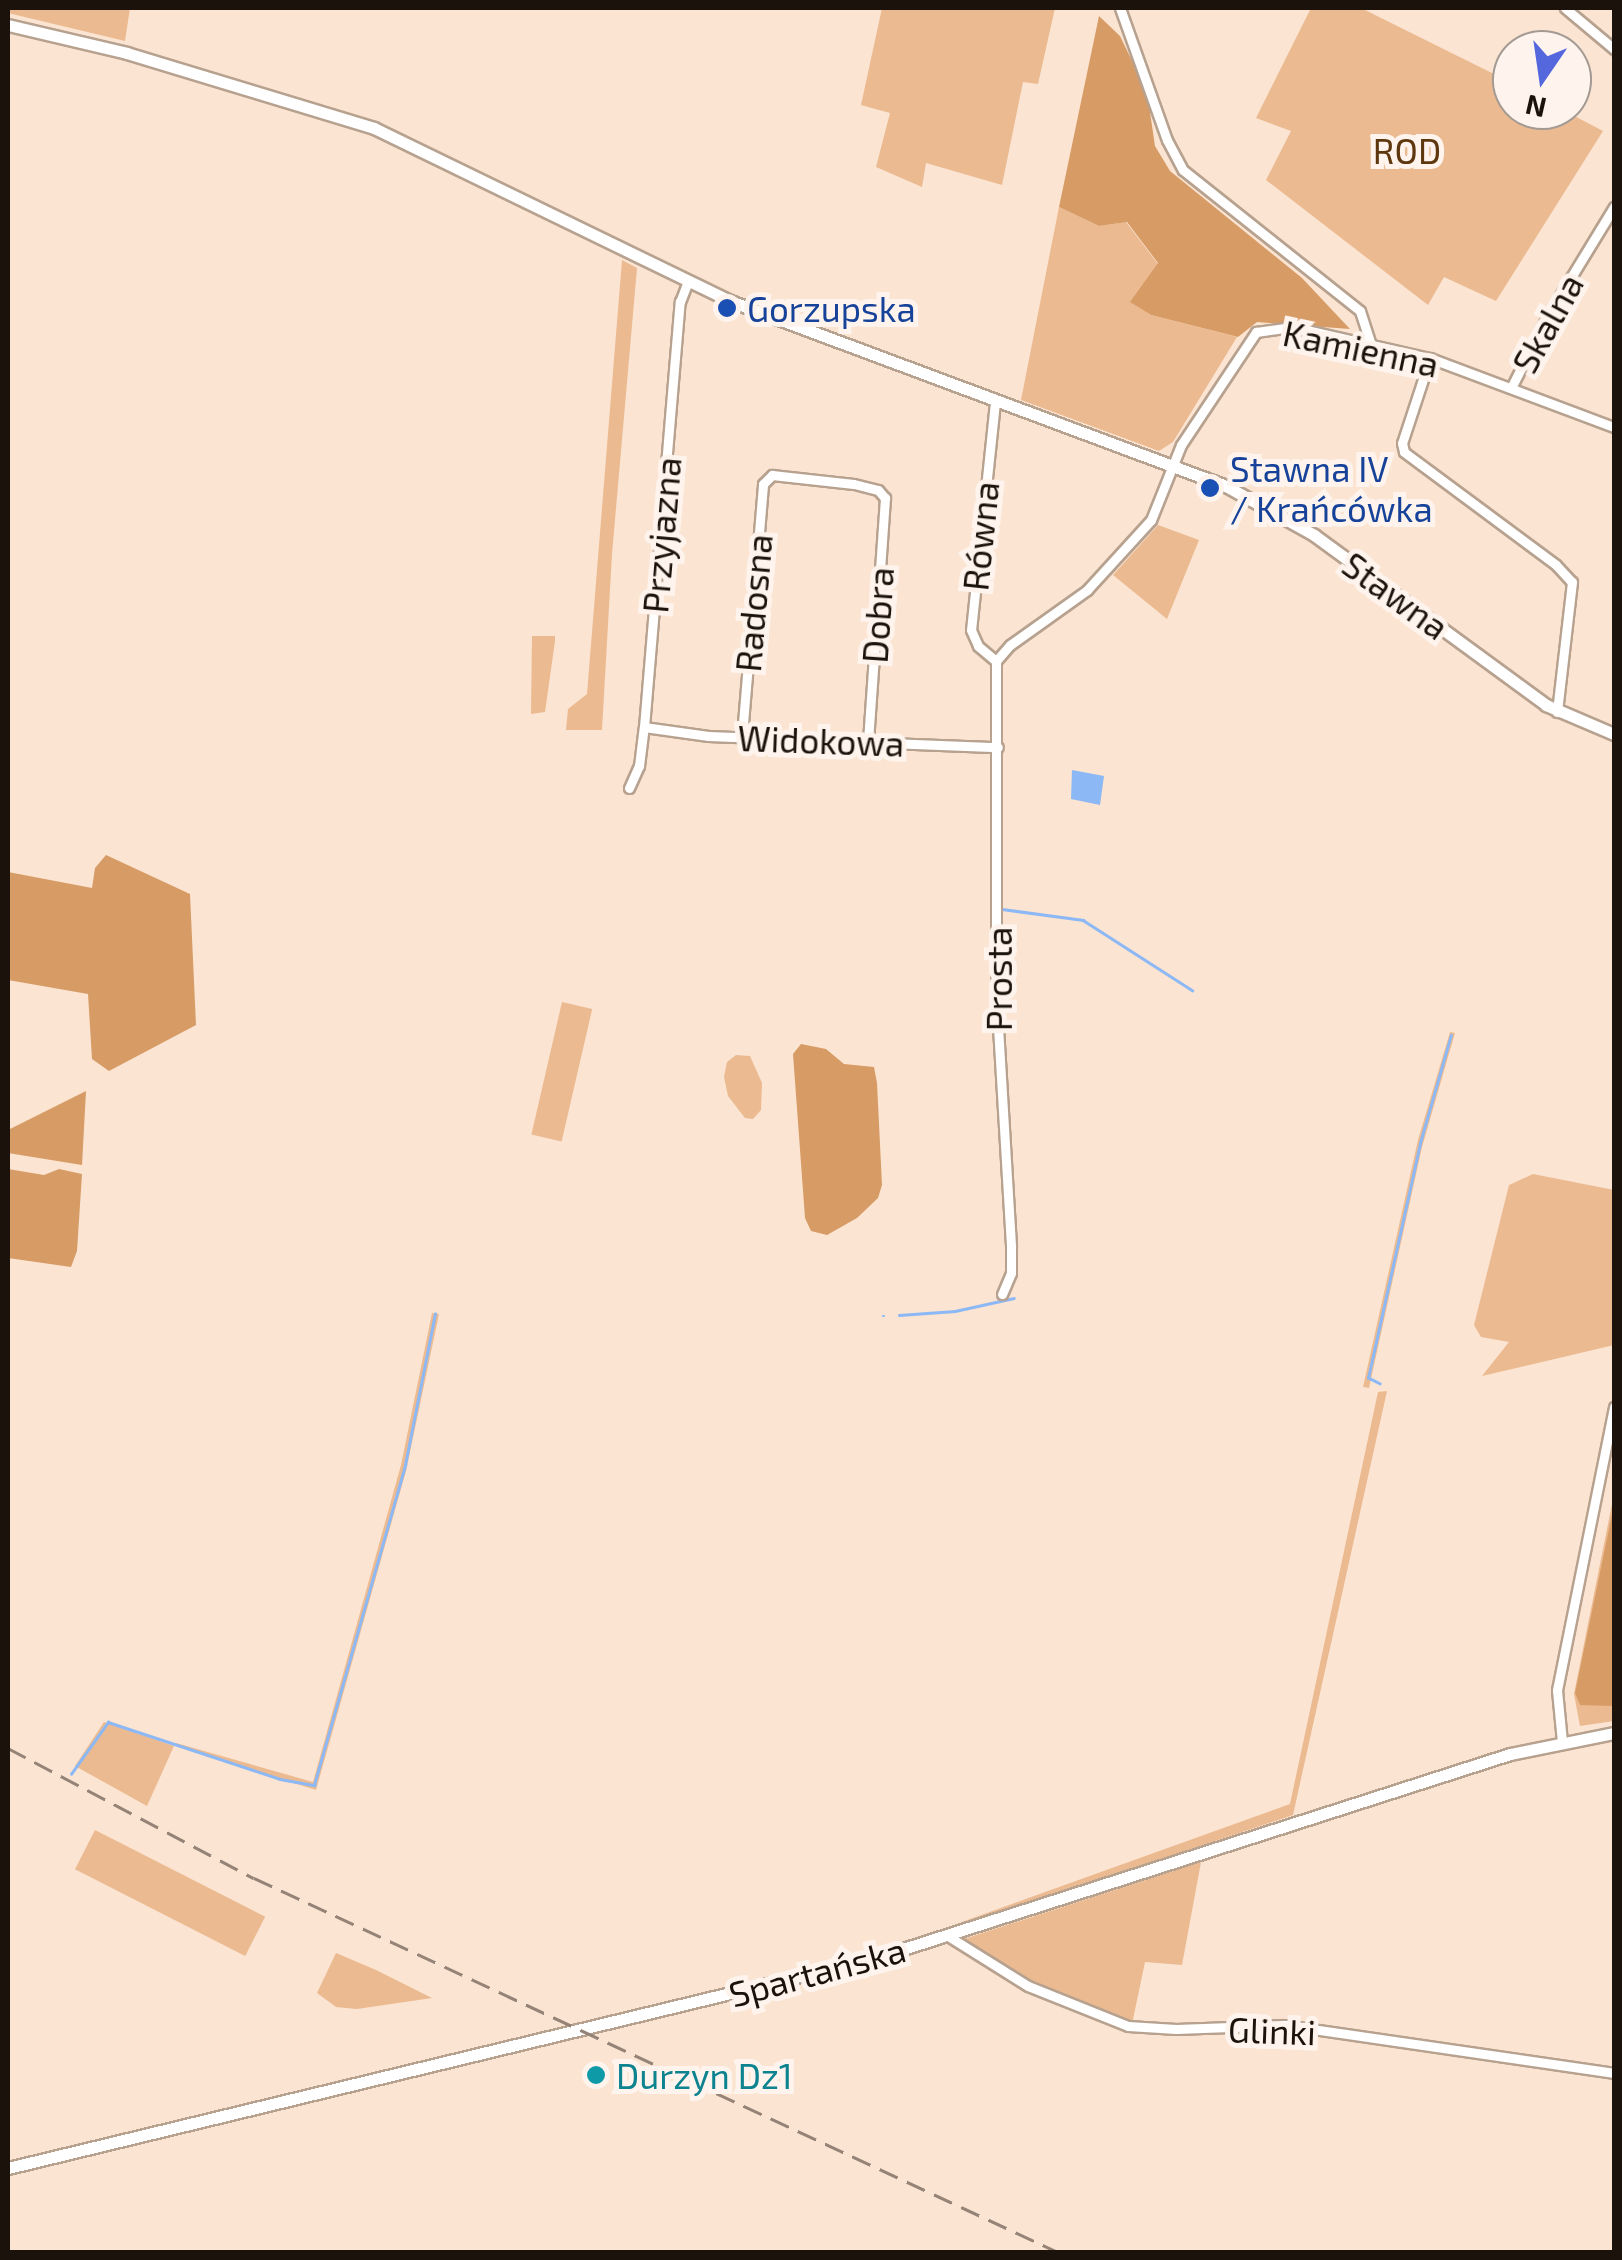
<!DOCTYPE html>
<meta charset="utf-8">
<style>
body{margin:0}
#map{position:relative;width:1622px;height:2260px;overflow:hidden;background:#fbe4d1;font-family:"Exo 2",sans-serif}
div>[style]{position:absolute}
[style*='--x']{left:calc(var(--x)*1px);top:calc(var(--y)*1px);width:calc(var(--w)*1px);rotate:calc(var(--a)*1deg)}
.green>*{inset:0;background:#ebba91;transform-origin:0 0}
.forest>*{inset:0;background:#d79b66}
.water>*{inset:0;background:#8cb8f5}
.stream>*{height:2.5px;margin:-1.25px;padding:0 1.25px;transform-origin:1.25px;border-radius:1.25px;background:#8cb8f5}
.roads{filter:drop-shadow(2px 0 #b7a18f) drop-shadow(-2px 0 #b7a18f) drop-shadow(0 2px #b7a18f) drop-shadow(0 -2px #b7a18f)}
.minor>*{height:9px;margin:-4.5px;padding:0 4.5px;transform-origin:4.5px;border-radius:4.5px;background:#fff}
.tertiary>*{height:11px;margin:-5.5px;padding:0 5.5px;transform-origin:5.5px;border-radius:5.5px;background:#fff}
.rail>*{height:2.5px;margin-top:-1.25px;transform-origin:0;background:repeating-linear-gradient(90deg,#948376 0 20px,transparent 0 30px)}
.dots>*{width:28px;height:28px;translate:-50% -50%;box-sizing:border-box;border:5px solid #fef4ed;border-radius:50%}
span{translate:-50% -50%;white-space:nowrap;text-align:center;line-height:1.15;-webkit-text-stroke:10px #fef4ed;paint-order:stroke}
.park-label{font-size:35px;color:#5f370e}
.transit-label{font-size:35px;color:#164399}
.left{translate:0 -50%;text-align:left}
.street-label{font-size:35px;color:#1a120b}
.culture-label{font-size:35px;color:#0d838f}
.frame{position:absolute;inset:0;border:10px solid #1a120b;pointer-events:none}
.north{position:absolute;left:1492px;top:30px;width:100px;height:100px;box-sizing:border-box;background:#fef4ed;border:2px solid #a39a93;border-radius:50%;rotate:193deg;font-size:28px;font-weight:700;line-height:40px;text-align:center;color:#1a120b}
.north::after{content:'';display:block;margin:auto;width:35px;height:45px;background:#5567dd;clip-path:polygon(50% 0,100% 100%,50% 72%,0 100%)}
</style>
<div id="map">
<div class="green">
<i style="clip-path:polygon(8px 8px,130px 8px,125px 41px,8px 13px)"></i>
<i style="clip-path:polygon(882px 8px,1055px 8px,1038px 84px,1023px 82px,1002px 185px,926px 163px,922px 187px,876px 167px,890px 113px,861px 105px)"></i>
<i style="clip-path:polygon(1311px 8px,1361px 8px,1512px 83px,1512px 110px,1563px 110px,1603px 131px,1496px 301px,1444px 277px,1428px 305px,1266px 180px,1291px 131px,1256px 118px)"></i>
<i style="clip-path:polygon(1059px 207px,1099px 226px,1126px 222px,1158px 264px,1131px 302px,1151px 315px,1237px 337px,1173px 442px,1159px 451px,1021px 400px)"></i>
<i style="clip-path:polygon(622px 260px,637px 268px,612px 554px,602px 730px,566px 730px,568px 709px,587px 694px)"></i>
<i style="clip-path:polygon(1158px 525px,1199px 540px,1167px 619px,1113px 575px)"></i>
<i style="clip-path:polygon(532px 636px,555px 636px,555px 641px,545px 712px,531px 714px)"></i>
<i style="left:562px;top:1002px;width:31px;height:136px;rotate:13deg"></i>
<i style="clip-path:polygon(1450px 1032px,1455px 1033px,1422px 1147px,1369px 1388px,1363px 1387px,1418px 1140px)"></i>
<i style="clip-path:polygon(736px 1055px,750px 1056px,762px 1083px,761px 1110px,753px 1119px,745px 1118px,728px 1096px,724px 1077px,727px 1062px)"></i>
<i style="clip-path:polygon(1533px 1174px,1614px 1190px,1614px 1345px,1482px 1376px,1509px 1342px,1481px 1337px,1474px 1325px,1509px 1185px)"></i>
<i style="clip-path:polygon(432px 1313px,439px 1314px,406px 1471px,316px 1790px,178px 1747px,176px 1743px,313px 1782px,401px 1465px)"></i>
<i style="clip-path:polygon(1387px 1391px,1293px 1815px,970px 1923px,962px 1922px,1290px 1804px,1378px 1392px)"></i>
<i style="clip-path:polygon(1614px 1494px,1614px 1721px,1580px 1726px,1574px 1694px)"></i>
<i style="clip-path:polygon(104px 1722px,174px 1746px,147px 1806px,75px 1766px)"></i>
<i style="left:95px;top:1830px;width:191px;height:44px;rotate:27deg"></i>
<i style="clip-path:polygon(1201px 1862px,1182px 1965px,1145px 1962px,1132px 2024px,1021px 1979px,961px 1940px)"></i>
<i style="clip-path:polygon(336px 1953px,376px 1970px,432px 1998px,357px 2009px,336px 2007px,317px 1993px)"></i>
</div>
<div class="forest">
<i style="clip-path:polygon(1099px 16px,1120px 36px,1147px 92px,1155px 146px,1170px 171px,1302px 278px,1350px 329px,1257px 322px,1238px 337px,1151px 315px,1130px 302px,1158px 263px,1127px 222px,1099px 226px,1059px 207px)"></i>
<i style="clip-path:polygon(106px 855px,190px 894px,196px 1025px,109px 1071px,92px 1059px,88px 994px,8px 980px,8px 872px,92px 888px,95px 868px)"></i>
<i style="clip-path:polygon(801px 1044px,826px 1049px,844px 1064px,874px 1067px,877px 1083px,882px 1185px,878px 1198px,857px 1218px,827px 1235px,811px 1231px,805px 1218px,793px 1054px)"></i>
<i style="clip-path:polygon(86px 1091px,82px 1165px,8px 1153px,8px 1130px)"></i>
<i style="clip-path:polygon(8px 1169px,44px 1175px,59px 1169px,82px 1174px,77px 1251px,71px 1267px,8px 1258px)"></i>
<i style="clip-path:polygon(1614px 1505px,1614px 1706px,1580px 1705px,1575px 1693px)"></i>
</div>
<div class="water">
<i style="clip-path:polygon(1072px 770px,1104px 776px,1100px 805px,1071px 799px)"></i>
</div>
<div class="stream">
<i style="--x:1002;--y:909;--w:82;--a:7.7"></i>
<i style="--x:1083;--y:920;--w:130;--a:32.7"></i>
<i style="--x:899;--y:1315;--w:56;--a:-4.1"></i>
<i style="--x:955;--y:1311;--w:60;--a:-12.4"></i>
<i style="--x:883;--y:1316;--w:1;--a:0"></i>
<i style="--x:1380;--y:1384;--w:13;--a:-153"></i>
<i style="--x:1368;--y:1378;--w:241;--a:-77.5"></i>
<i style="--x:1420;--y:1143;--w:112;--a:-74"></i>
<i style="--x:71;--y:1774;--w:64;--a:-54.6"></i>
<i style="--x:108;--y:1722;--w:181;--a:18.3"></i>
<i style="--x:280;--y:1779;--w:35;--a:10"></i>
<i style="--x:314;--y:1785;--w:333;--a:-74.1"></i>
<i style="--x:405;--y:1465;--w:154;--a:-78.8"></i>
</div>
<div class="roads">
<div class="minor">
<i style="--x:1120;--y:8;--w:140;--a:70.4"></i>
<i style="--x:1167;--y:140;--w:34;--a:62"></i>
<i style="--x:1183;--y:170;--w:226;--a:38.5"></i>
<i style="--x:1360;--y:311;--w:33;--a:72"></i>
<i style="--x:1565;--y:8;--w:64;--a:39.9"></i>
<i style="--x:1430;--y:358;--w:89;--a:108.2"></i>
<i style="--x:1402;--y:443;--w:9;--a:77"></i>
<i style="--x:1404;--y:452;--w:189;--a:36.6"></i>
<i style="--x:1556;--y:565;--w:23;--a:47"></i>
<i style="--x:1572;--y:582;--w:131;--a:96.6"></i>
<i style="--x:1511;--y:388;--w:82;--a:-63.1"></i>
<i style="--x:1548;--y:315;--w:127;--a:-58.6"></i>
<i style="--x:995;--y:402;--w:229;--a:96"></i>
<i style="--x:971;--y:630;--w:17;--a:66"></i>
<i style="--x:978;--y:646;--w:23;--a:40"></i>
<i style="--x:996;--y:661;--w:21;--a:-49"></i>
<i style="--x:1010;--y:645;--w:95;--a:-35.5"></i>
<i style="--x:1087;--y:590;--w:95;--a:-47.6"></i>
<i style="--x:1151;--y:520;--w:81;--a:-68.2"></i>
<i style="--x:1181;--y:445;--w:136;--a:-56.4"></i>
<i style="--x:1256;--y:332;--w:37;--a:-8"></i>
<i style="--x:1293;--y:327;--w:140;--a:12.8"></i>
<i style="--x:1430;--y:358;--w:197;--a:20.6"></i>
<i style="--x:996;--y:661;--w:332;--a:90"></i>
<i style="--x:996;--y:993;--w:255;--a:86.6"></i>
<i style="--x:1011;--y:1248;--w:25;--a:90"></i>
<i style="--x:1011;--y:1273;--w:23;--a:113"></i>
<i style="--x:644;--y:727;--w:65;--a:8"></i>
<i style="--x:708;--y:736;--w:290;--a:2.2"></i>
<i style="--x:742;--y:735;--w:252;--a:-85.2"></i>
<i style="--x:763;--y:484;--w:13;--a:-45"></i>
<i style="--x:772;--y:475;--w:82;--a:6.3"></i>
<i style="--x:854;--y:484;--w:25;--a:14"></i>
<i style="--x:878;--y:490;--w:11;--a:49"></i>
<i style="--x:885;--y:498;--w:245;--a:94"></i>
<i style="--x:629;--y:788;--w:24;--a:-66"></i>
<i style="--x:639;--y:766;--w:39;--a:-83"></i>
<i style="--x:644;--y:727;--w:427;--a:-85.2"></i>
<i style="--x:680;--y:302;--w:22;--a:-69"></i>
<i style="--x:1562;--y:1742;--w:52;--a:-95.5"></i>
<i style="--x:1557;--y:1690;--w:289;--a:-78.6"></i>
<i style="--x:948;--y:1936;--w:94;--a:32"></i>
<i style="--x:1028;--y:1986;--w:108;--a:21.8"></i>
<i style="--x:1128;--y:2026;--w:48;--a:3.6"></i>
<i style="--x:1176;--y:2029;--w:109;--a:-2.1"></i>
<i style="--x:1285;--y:2025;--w:332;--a:8.3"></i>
</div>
<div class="tertiary">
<i style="--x:8;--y:25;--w:122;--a:13.2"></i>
<i style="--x:127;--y:53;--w:258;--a:16.9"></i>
<i style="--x:374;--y:128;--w:396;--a:25.9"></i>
<i style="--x:730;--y:301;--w:529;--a:20.45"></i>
<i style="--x:1226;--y:486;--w:101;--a:29.1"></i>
<i style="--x:1314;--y:535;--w:288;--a:36.2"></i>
<i style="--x:1546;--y:705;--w:74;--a:23.1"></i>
<i style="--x:8;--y:2168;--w:892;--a:-13.62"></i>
<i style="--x:875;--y:1958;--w:667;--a:-17.81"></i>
<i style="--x:1510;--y:1754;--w:106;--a:-11.4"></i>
</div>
</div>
<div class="rail">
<i style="--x:8;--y:1748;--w:278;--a:27.9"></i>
<i style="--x:254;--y:1878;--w:887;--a:24.95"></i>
</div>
<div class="dots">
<i style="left:727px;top:308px;background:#1a4fb4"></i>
<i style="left:1210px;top:488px;background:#1a4fb4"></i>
<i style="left:596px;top:2075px;background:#0f9aa8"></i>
</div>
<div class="park-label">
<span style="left:1407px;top:150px">ROD</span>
</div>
<div class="transit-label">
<span class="left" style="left:747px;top:308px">Gorzupska</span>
<span class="left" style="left:1230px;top:488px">Stawna IV<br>/ Krańcówka</span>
</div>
<div class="street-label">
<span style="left:1547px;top:323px;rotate:-61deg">Skalna</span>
<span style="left:1361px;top:348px;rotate:12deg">Kamienna</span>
<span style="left:661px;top:535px;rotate:-85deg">Przyjazna</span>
<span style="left:980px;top:536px;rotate:-84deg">Równa</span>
<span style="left:1396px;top:595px;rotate:36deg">Stawna</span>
<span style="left:753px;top:603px;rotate:-85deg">Radosna</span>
<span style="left:877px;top:615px;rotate:-86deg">Dobra</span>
<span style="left:821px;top:740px;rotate:2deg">Widokowa</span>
<span style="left:998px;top:979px;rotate:-90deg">Prosta</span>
<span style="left:817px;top:1971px;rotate:-15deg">Spartańska</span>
<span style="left:1272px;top:2030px;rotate:2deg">Glinki</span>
</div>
<div class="culture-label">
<span class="left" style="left:616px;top:2075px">Durzyn Dz1</span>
</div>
<div class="frame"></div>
<div class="north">N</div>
</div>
